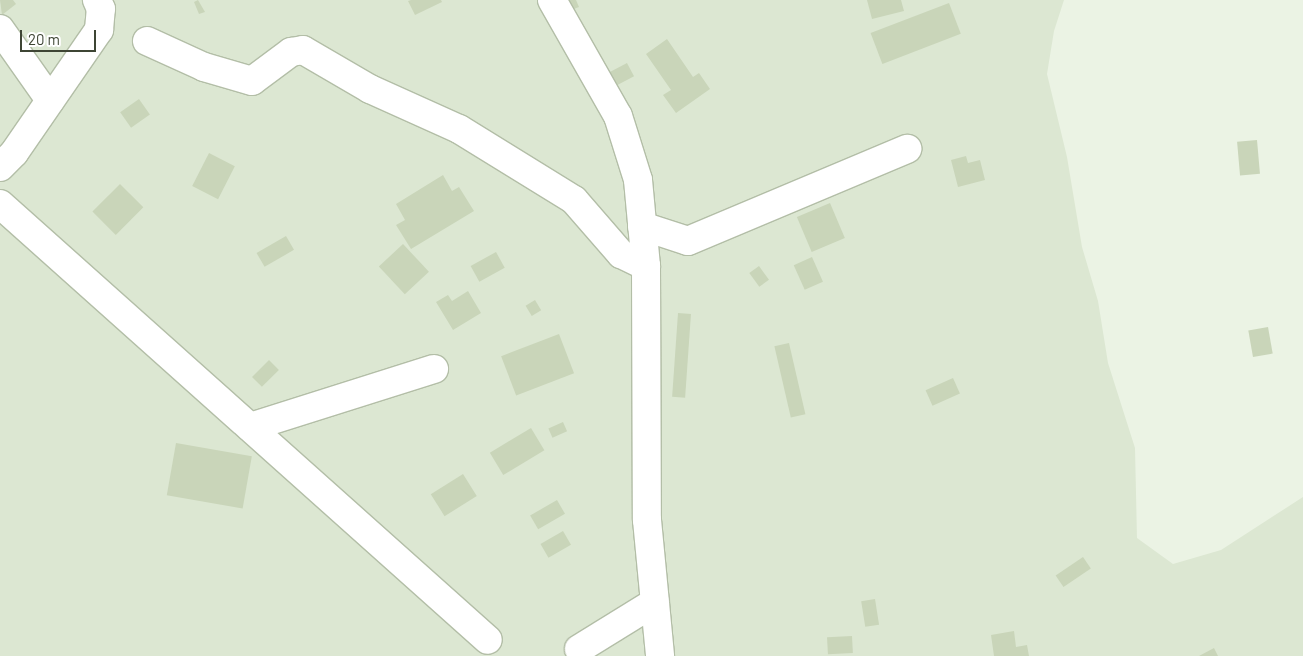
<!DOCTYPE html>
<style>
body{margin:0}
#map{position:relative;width:1303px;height:656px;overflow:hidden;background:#ebf3e4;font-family:Barlow,sans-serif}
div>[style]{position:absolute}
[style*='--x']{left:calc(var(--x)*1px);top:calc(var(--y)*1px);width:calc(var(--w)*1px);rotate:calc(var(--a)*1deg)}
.residential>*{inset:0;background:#dce7d2}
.building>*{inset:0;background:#c9d5b9;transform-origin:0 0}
.roads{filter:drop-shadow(1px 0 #b3bea7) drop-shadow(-1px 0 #b3bea7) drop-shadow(0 1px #b3bea7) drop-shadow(0 -1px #b3bea7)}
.minor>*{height:28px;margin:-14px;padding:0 14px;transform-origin:14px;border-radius:14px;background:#fff}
span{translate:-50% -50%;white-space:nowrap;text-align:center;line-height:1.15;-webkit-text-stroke:4px #fff;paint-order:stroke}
.scale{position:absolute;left:20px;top:30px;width:76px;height:22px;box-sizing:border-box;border:2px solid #3e4534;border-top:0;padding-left:6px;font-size:15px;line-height:18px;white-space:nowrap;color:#3e4534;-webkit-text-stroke:4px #fff;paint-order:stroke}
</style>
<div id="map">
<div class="residential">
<i style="clip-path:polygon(0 0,1064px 0,1054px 31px,1047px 74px,1067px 157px,1082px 247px,1098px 301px,1108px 363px,1135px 448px,1137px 538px,1173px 564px,1221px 550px,1303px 497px,1303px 656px,0 656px)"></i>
</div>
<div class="building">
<i style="clip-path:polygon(0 0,13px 0,16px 4px,2px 15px)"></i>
<i style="clip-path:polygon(198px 0,205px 12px,199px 14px,194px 2px)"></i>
<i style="clip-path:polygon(411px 0,441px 0,442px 2px,415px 15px,408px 1px)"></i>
<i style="clip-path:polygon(561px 0,576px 0,579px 7px,566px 12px)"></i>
<i style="clip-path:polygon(867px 0,901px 0,904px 11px,872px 19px)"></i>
<i style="left:949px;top:3px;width:33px;height:84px;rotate:69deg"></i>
<i style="clip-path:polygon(667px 39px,693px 77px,699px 73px,710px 89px,676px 113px,663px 95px,671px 90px,646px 54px)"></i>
<i style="left:627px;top:63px;width:15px;height:21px;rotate:62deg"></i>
<i style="left:139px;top:99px;width:19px;height:23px;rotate:55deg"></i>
<i style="left:1257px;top:140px;width:34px;height:20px;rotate:85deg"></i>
<i style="left:209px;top:153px;width:29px;height:37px;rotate:27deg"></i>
<i style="clip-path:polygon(966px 156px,968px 163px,980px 160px,985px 180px,958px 187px,951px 160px)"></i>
<i style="clip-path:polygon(443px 175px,452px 191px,459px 187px,474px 211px,411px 249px,396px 225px,405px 220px,396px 204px)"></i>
<i style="left:120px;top:184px;width:33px;height:39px;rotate:45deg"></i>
<i style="left:830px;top:203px;width:38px;height:36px;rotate:67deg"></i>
<i style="left:286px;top:236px;width:16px;height:34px;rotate:60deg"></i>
<i style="left:403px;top:244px;width:38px;height:33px;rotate:47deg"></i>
<i style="left:496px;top:252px;width:18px;height:29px;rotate:61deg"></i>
<i style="left:812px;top:257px;width:27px;height:20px;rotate:66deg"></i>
<i style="left:759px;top:266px;width:17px;height:12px;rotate:54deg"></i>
<i style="clip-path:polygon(468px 291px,481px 313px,453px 330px,436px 302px,448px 295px,452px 301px)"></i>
<i style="left:535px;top:300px;width:12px;height:11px;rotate:59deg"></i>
<i style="left:678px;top:313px;width:13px;height:84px;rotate:4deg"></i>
<i style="left:1268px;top:327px;width:27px;height:20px;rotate:80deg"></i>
<i style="left:559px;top:334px;width:42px;height:62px;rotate:69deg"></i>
<i style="left:789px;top:343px;width:73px;height:15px;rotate:77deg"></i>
<i style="left:269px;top:360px;width:14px;height:24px;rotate:45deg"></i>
<i style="left:953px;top:378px;width:17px;height:30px;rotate:66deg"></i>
<i style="left:563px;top:422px;width:10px;height:16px;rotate:66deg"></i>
<i style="left:531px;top:428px;width:26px;height:48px;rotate:59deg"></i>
<i style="left:176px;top:443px;width:77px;height:53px;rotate:10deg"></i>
<i style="left:463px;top:474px;width:26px;height:38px;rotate:58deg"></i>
<i style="left:557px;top:500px;width:16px;height:31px;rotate:60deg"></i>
<i style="left:563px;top:531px;width:16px;height:26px;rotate:60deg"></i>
<i style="left:1083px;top:557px;width:14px;height:33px;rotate:56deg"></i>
<i style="left:875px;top:599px;width:26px;height:14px;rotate:81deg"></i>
<i style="clip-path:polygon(1014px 631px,1016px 647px,1027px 645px,1029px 656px,994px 656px,991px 635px)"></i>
<i style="left:852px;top:636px;width:17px;height:25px;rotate:87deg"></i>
<i style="clip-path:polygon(1214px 648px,1218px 656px,1199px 656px)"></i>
</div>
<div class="roads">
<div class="minor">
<i style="--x:552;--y:0;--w:133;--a:60.4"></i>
<i style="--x:618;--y:116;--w:67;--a:72.6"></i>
<i style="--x:638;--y:180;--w:86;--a:84.7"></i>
<i style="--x:646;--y:266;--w:254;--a:89.8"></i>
<i style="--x:647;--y:520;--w:137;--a:84.5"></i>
<i style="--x:0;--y:29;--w:87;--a:54.8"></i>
<i style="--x:147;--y:41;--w:63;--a:24.5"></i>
<i style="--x:204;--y:67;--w:50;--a:16.3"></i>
<i style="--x:252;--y:81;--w:49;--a:-36.6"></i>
<i style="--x:291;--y:52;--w:12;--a:-9"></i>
<i style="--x:303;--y:50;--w:78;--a:30.2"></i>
<i style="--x:370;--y:89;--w:98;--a:24.2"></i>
<i style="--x:459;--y:129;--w:135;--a:31.7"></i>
<i style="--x:574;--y:200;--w:72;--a:49"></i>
<i style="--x:621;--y:254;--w:28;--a:26"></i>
<i style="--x:0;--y:167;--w:20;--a:-45"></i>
<i style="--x:14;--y:153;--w:150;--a:-55.4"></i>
<i style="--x:99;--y:30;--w:21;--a:-85"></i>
<i style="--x:101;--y:9;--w:10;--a:-114"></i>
<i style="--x:0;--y:204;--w:654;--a:41.78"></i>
<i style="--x:642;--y:226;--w:48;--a:18.1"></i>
<i style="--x:688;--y:241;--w:238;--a:-22.8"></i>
<i style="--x:250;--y:427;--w:193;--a:-17.5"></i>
<i style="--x:579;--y:649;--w:89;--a:-31.7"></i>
</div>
</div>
<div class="scale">20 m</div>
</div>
